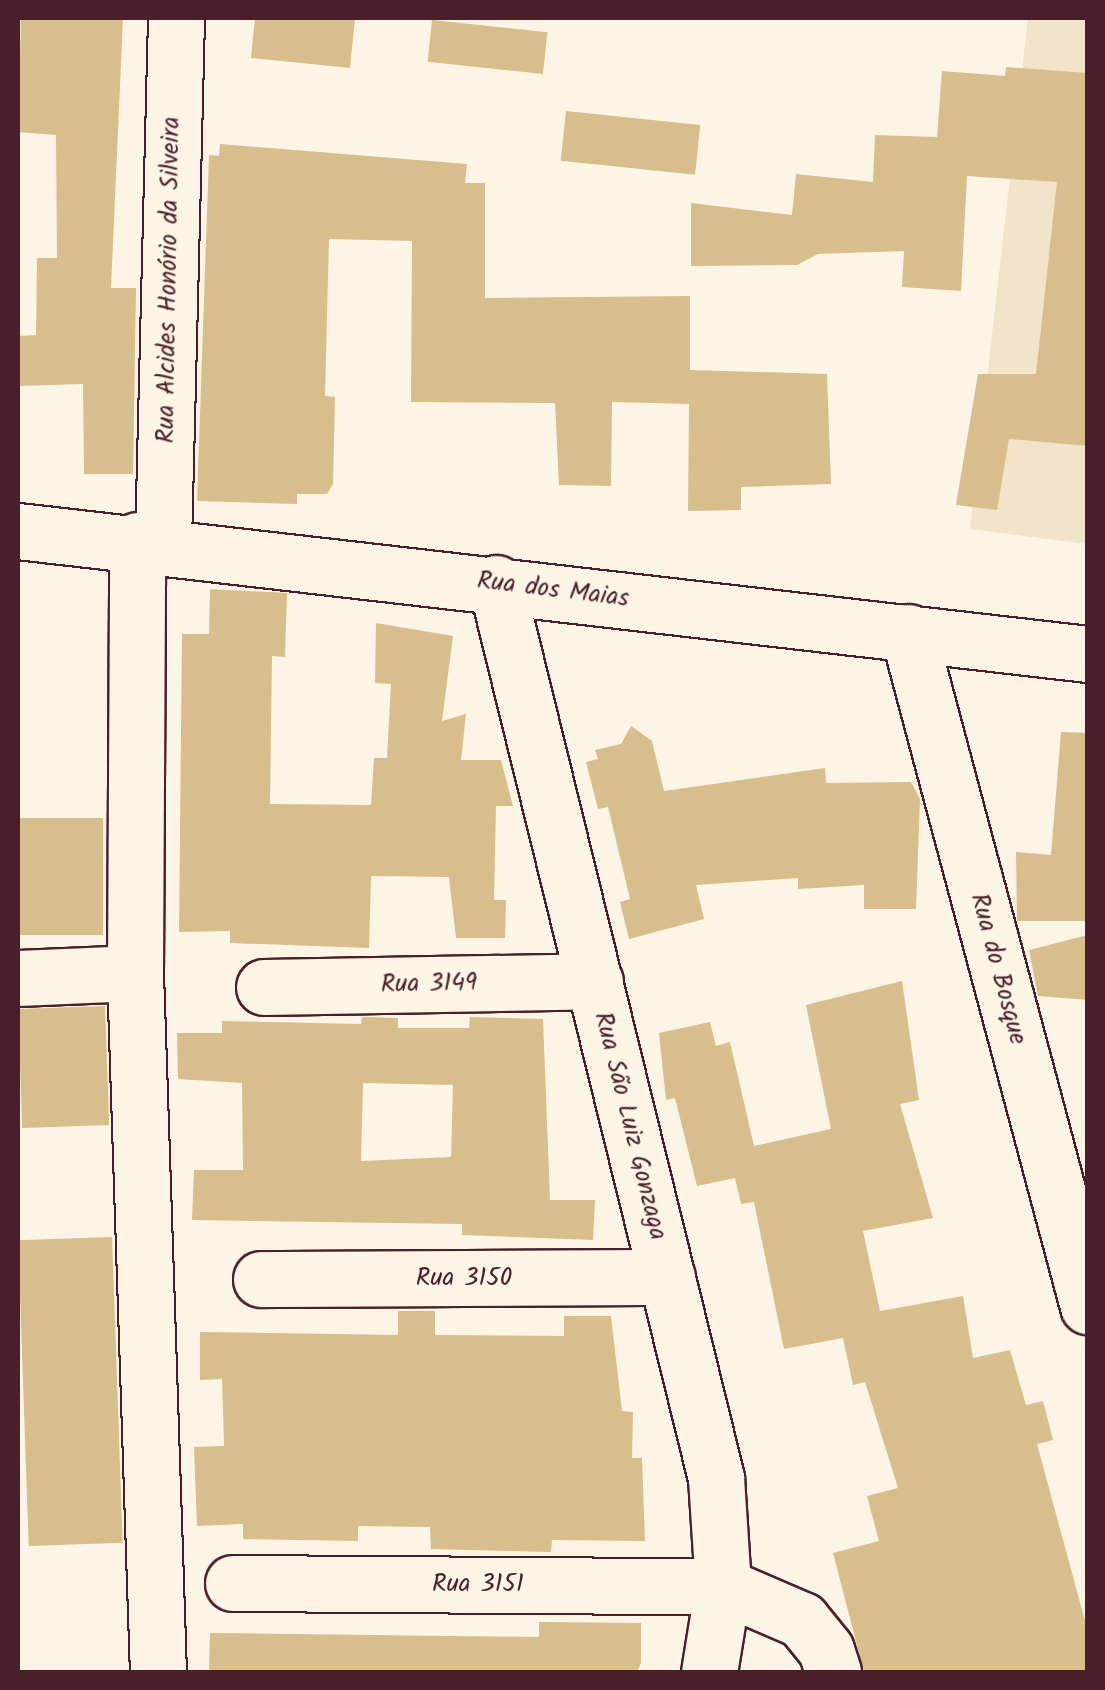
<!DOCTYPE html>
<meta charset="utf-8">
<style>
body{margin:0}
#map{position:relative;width:1105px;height:1690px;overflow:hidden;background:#fcf5e5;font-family:Kalam,sans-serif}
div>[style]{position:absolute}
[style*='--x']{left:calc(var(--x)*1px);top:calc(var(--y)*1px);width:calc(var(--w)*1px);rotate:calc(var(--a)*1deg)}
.built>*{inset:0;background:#f1e4cb}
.building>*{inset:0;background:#d8bd8d;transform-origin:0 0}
.roads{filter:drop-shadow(2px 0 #4a1f2b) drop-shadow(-2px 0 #4a1f2b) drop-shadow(0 2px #4a1f2b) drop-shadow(0 -2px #4a1f2b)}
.minor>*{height:55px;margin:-27.5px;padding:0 27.5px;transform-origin:27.5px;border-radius:27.5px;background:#fcf5e5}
span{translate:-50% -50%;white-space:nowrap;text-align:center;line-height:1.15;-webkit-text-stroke:8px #fcf5e5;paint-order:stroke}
.street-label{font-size:25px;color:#4a1f2b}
.frame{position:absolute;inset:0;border:20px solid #4a1f2b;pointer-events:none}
</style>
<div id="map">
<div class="built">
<i style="clip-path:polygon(1028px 18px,1087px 18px,1087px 544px,970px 529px)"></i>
</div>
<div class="building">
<i style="clip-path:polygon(21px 18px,123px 18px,111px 288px,136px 288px,133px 474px,84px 474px,83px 384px,18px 386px,18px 336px,36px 335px,37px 258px,57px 258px,56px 135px,18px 132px)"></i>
<i style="clip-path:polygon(255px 18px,355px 18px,350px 68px,251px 58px)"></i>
<i style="left:432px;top:20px;width:116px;height:42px;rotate:6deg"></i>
<i style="clip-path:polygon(1006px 67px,1088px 73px,1088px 446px,1009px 439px,997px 510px,956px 505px,978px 374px,1036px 374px,1057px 182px,967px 176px,961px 291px,902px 287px,904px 251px,818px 254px,797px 265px,691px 266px,691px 203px,792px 215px,796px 174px,873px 182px,875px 135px,937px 137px,942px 71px,1005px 76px)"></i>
<i style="left:566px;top:111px;width:135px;height:50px;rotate:6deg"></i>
<i style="clip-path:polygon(220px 144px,467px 164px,465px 183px,485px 183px,485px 298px,690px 296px,690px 370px,827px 374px,831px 484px,741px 487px,741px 510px,688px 511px,689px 404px,612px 402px,611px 486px,559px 485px,555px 403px,411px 402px,412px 241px,329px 239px,325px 396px,335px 397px,333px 484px,327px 494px,297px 494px,297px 504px,197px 501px,209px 155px,219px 156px)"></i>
<i style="clip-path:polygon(210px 589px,287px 593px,285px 657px,272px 656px,270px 804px,371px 805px,374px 758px,387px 758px,391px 684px,375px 683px,376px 623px,453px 636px,442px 721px,466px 714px,461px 760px,501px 760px,513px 806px,496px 806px,494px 900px,506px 900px,505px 938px,456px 938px,449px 877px,371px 876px,369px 948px,230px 943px,230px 931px,179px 932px,182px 634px,209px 634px)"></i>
<i style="clip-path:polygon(631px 726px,652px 741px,664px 791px,825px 768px,826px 783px,911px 782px,920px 799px,916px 909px,864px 909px,864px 885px,798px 889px,798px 878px,696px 885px,704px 919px,629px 939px,620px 902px,630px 899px,608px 807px,598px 809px,586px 762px,598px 759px,595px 750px,621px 744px)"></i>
<i style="clip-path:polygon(1061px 732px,1088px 733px,1088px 921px,1017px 921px,1016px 852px,1051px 855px)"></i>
<i style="left:103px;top:818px;width:117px;height:85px;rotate:90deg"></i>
<i style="clip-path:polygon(1088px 935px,1088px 1000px,1038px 996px,1029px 950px)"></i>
<i style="clip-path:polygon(902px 981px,919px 1100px,900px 1104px,933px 1218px,863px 1231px,880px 1311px,963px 1296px,973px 1358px,1010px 1350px,1026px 1405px,1043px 1401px,1053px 1440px,1037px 1444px,1088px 1632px,1088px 1672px,864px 1672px,833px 1553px,879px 1541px,867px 1496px,898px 1488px,865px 1382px,853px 1385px,843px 1338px,784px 1349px,754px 1202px,741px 1204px,735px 1178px,697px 1186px,675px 1098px,666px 1100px,659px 1033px,710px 1022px,716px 1046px,730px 1042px,754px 1146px,831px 1129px,806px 1005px)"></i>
<i style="left:105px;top:1006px;width:119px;height:87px;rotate:88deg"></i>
<i style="clip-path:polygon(evenodd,362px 1017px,398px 1018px,398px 1028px,469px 1028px,470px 1017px,543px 1019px,550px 1200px,595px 1200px,593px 1240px,462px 1235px,462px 1224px,192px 1220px,194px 1170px,243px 1170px,242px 1083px,178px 1079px,177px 1033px,222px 1033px,222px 1021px,361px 1024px,362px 1017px,363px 1083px,453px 1085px,451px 1157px,361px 1161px,363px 1083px)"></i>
<i style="left:112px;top:1237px;width:306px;height:94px;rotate:88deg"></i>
<i style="clip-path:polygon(398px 1311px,435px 1311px,435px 1335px,564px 1336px,564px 1316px,611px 1316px,622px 1411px,633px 1412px,632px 1458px,642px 1458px,645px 1541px,552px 1540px,551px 1552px,431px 1549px,430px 1527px,358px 1526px,358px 1541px,243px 1539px,243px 1524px,197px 1526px,194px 1447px,224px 1446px,222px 1379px,200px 1380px,200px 1332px,398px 1335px)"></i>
<i style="clip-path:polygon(539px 1622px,641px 1623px,641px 1663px,637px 1672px,209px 1672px,210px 1633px,539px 1637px)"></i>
</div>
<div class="roads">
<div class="minor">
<i style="--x:18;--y:531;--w:1077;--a:6.56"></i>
<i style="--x:163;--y:542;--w:524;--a:-88.58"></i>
<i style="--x:496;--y:583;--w:922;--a:76.19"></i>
<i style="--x:716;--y:1478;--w:108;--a:86.3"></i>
<i style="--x:723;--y:1586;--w:87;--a:99.2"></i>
<i style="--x:908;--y:632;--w:698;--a:75.05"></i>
<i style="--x:135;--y:973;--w:433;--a:-89.7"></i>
<i style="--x:18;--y:978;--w:117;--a:-2.4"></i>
<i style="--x:135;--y:973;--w:699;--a:88.12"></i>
<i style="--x:264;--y:987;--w:331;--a:-1"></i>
<i style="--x:261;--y:1279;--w:406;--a:-0.3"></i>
<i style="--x:233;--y:1583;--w:490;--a:0.4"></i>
<i style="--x:723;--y:1586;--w:86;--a:23.3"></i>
<i style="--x:802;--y:1620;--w:38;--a:51"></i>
<i style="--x:826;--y:1650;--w:23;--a:72"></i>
</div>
</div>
<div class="street-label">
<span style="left:169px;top:280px;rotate:-89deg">Rua Alcides Honório da Silveira</span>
<span style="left:553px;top:590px;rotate:7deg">Rua dos Maias</span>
<span style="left:998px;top:969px;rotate:75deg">Rua do Bosque</span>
<span style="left:429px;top:984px;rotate:-1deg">Rua 3149</span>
<span style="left:630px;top:1126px;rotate:76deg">Rua São Luiz Gonzaga</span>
<span style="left:464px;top:1278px">Rua 3150</span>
<span style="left:478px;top:1584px">Rua 3151</span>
</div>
<div class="frame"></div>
</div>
